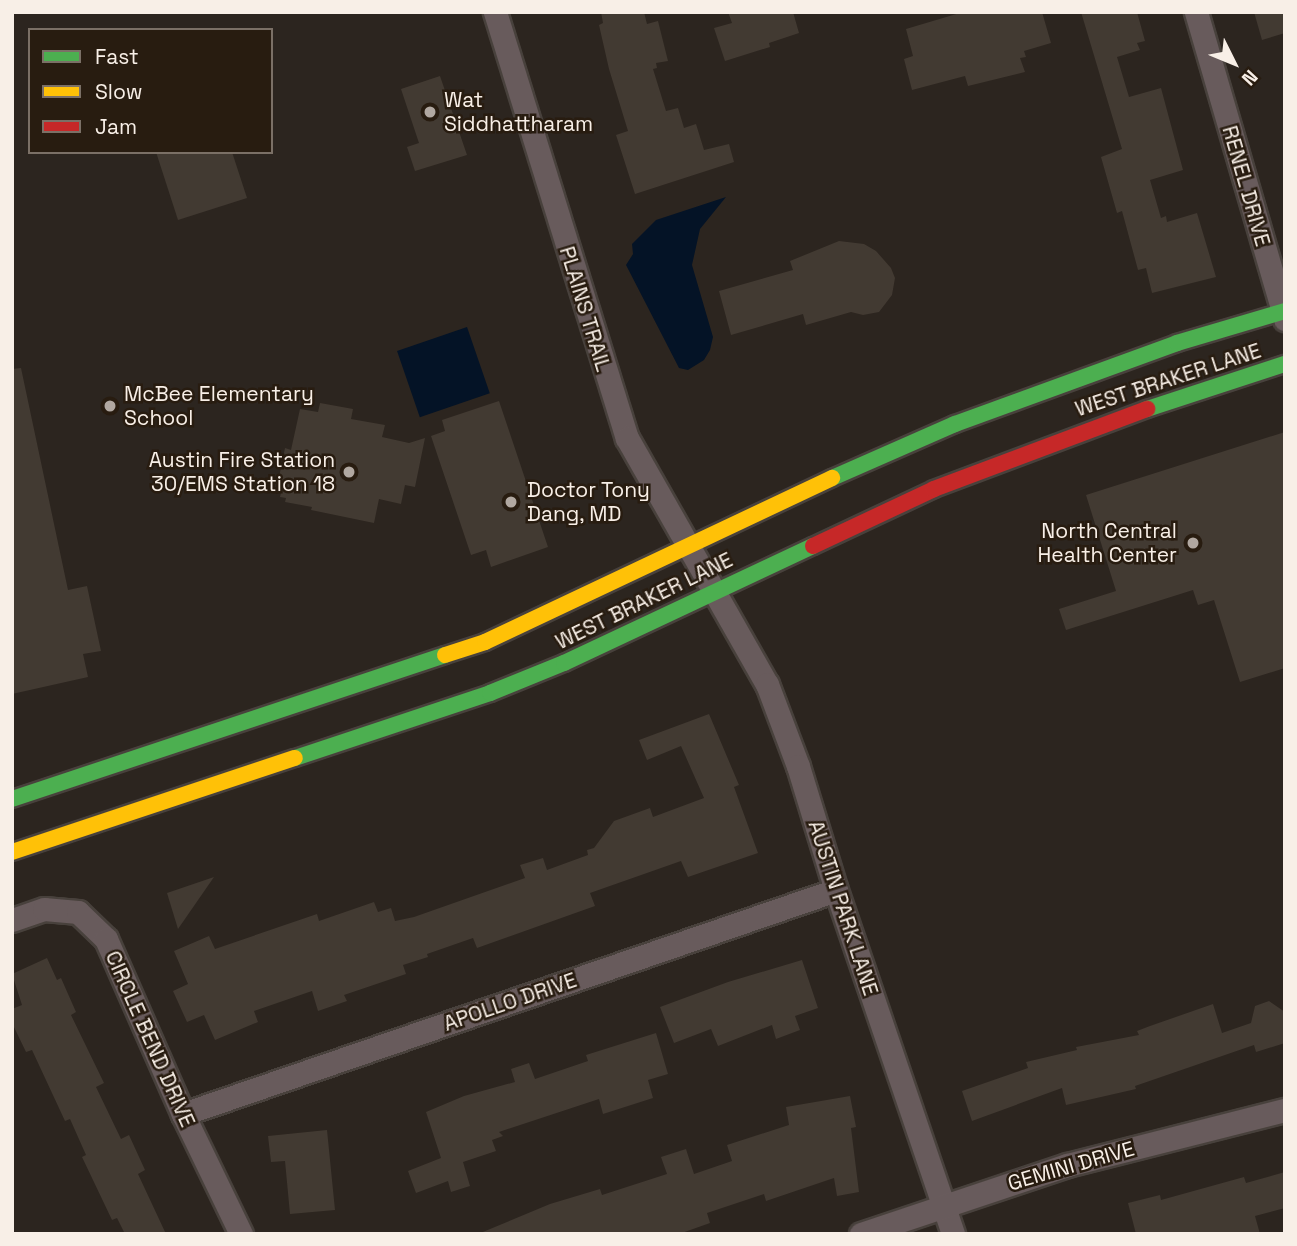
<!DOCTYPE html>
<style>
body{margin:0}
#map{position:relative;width:1297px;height:1246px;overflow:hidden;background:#2c251f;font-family:"Space Grotesk",sans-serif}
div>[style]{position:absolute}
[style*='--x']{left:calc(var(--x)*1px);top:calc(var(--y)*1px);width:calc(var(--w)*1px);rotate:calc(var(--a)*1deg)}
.water>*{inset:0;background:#041326;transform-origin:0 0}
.building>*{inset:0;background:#423a32}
.roads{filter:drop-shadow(2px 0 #48413c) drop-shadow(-2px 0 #48413c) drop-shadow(0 2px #48413c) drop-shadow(0 -2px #48413c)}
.street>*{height:23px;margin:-11.5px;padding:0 11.5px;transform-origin:11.5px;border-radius:11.5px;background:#685b5c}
.fast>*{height:16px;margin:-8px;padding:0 8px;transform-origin:8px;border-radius:8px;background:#4caf50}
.slow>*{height:16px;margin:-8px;padding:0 8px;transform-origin:8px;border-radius:8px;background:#ffc107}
.jam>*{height:16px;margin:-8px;padding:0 8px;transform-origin:8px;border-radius:8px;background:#c62828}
.dots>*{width:19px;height:19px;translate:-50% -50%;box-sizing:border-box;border:4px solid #281c10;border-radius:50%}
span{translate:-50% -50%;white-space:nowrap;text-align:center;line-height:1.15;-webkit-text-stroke:5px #281c10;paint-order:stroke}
.poi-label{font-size:21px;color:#f8efe7}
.left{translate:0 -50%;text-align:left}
.right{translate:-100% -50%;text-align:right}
.street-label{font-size:21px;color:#f8efe7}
.frame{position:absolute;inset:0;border:14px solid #f8efe7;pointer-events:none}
.legend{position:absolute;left:28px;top:28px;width:245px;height:126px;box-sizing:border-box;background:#281c10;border:2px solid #7b7066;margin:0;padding:9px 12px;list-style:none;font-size:21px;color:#f8efe7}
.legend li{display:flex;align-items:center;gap:14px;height:35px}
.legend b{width:35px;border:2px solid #7b7066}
.north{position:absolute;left:1199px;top:28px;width:70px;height:70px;-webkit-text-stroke:5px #281c10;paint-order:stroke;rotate:133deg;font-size:19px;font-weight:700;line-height:28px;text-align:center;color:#f8efe7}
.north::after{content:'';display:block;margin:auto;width:24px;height:32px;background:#f8efe7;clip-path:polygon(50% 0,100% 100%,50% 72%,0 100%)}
</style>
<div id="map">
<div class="water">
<i style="clip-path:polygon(726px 197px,700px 229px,692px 265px,713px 337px,710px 350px,704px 360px,688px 370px,679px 368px,626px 265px,633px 254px,632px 244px,656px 220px)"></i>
<i style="left:467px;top:327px;width:70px;height:74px;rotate:71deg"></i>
</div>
<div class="building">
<i style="clip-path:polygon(601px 12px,644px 12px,647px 24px,658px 21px,668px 61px,656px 63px,657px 68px,653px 69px,666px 111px,678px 108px,684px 128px,696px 124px,704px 150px,729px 144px,734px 162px,635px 194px,616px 135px,628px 131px,609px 69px,599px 25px,603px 23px)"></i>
<i style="clip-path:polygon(728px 12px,793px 12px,799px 33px,769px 43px,770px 47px,725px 61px,714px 28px,732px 23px)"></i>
<i style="clip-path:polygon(963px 12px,1042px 12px,1051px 43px,1024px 51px,1026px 57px,1020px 58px,1025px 72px,968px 86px,965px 76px,912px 90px,904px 59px,913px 56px,906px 29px)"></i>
<i style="clip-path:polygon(1081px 12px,1137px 12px,1145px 41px,1137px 43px,1140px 50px,1117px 57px,1129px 97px,1161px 88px,1183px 170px,1150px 180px,1161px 218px,1166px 216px,1167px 222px,1197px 213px,1216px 277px,1152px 293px,1146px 268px,1138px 270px,1122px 211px,1117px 213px,1101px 157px,1122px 149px)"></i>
<i style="clip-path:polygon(1254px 12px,1285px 12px,1285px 33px,1262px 40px)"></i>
<i style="clip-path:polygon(440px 76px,467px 155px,415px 171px,407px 147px,419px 143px,401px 89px)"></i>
<i style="clip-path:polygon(156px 152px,232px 152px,247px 198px,178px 220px)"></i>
<i style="clip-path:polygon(839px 241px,864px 244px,876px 251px,891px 268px,895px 278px,892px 295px,879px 312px,863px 315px,851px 312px,806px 325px,803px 314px,731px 335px,719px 291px,793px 270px,790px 261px)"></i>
<i style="clip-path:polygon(21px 368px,68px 590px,87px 586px,101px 651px,83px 654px,88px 677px,12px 694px,12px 369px)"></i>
<i style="clip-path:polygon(499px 401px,548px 547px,491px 567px,486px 550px,471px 555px,431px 436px,445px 431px,442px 420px)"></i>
<i style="clip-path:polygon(320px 403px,353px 409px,351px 419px,385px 425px,382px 437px,409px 443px,425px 438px,415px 487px,405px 485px,401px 504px,379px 499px,374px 523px,311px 510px,312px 507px,285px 502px,286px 498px,280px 497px,282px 488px,277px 487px,285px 448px,291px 450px,300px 409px,318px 412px)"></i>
<i style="clip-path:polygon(1285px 432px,1285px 668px,1240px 682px,1214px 600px,1198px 605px,1193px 590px,1066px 630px,1059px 609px,1116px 591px,1086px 495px)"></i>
<i style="clip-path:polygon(709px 714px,739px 785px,734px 787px,758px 853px,688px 877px,681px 861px,590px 893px,595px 906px,477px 948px,473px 938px,427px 954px,428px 957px,403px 965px,406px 974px,344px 995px,347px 1001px,318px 1011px,312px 991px,254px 1011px,258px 1022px,215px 1040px,204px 1015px,187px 1022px,173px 991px,188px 984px,174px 951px,209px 936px,215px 949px,317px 914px,319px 921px,374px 902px,378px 912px,391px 908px,395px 921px,414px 917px,525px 878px,520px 865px,543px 858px,547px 870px,588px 855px,587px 850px,594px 848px,614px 821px,650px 808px,653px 817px,704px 798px,681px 746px,647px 760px,639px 740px)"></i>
<i style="clip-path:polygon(214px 877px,178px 929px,167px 893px)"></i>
<i style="clip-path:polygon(47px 958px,57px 980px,61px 978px,76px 1012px,71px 1015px,104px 1083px,96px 1087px,121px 1139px,129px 1135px,145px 1170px,138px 1174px,166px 1234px,125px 1234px,117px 1218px,112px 1220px,82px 1157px,86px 1155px,70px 1119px,65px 1121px,32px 1050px,26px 1052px,12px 1023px,12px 1009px,22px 1005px,12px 974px)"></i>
<i style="clip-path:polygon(802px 960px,818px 1008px,795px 1016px,800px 1030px,776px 1039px,772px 1025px,718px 1046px,711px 1029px,674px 1043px,660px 1007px,728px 982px)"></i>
<i style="clip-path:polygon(1269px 1001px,1285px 1012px,1285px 1043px,1256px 1052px,1254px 1045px,1135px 1086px,1136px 1089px,1066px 1105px,1062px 1088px,972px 1121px,962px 1091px,1028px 1068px,1026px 1062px,1077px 1050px,1076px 1047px,1139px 1035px,1137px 1031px,1150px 1026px,1213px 1004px,1222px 1033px,1251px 1023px,1255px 1006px)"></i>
<i style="clip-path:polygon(656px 1033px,668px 1074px,648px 1080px,653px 1098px,603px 1114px,599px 1099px,499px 1132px,503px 1136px,492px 1140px,496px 1151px,463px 1162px,470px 1186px,451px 1192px,448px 1181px,416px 1193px,408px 1171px,441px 1158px,426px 1112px,464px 1096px,515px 1082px,511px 1069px,529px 1063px,535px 1079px,588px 1061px,586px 1055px)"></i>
<i style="clip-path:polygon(850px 1096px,856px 1127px,851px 1128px,859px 1192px,837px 1196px,834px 1178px,766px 1201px,764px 1194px,707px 1213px,710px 1223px,679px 1234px,478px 1234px,550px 1204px,600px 1189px,602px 1195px,667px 1174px,661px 1157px,686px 1149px,694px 1174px,732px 1161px,727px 1145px,789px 1125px,786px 1107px)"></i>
<i style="clip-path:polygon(327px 1130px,335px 1210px,290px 1214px,285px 1161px,271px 1162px,268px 1136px)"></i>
<i style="clip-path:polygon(1285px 1172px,1285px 1208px,1255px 1216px,1260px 1234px,1136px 1234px,1128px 1203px,1160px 1195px,1161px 1200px,1244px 1177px,1246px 1183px)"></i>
</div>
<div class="roads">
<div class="street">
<i style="--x:495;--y:12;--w:446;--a:72.8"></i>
<i style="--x:627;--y:438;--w:283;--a:60.4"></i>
<i style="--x:767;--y:684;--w:88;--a:69.3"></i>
<i style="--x:798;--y:766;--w:130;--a:73"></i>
<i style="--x:836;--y:890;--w:363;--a:71.2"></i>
<i style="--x:1196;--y:12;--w:320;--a:73.8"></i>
<i style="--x:12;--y:920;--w:34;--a:-19"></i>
<i style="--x:44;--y:909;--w:34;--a:5"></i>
<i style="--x:78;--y:912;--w:39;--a:44"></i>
<i style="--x:106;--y:939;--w:191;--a:66.3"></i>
<i style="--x:183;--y:1114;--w:133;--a:64.2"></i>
<i style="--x:183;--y:1114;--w:690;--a:-18.93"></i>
<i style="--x:861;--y:1234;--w:217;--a:-18.5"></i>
<i style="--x:1067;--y:1165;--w:225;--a:-14.2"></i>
</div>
<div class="fast">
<i style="--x:1147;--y:409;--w:145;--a:-18.1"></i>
<i style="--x:832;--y:478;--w:134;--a:-23.7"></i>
<i style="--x:955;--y:424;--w:236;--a:-20"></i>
<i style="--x:1177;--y:343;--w:113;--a:-16.5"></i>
<i style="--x:295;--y:758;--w:206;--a:-18.4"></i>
<i style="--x:490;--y:693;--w:80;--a:-22.1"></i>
<i style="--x:564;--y:663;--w:275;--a:-25.2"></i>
<i style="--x:12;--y:799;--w:456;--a:-18.4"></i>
</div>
<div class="slow">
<i style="--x:445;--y:655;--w:42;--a:-18"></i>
<i style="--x:485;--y:642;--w:384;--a:-25.3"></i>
<i style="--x:12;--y:852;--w:298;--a:-18.4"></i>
</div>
<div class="jam">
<i style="--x:813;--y:546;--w:134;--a:-25.2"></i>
<i style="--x:934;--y:489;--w:228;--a:-20.6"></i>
</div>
</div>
<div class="dots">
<i style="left:430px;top:112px;background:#b1a8a1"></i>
<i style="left:110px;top:406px;background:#b1a8a1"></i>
<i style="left:349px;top:472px;background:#b1a8a1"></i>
<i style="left:511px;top:502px;background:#b1a8a1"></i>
<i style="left:1193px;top:543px;background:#b1a8a1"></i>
</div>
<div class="poi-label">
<span class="left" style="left:444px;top:112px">Wat<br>Siddhattharam</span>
<span class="left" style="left:124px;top:406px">McBee Elementary<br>School</span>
<span class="right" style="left:335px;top:472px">Austin Fire Station<br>30/EMS Station 18</span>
<span class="left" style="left:527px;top:502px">Doctor Tony<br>Dang, MD</span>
<span class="right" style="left:1177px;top:543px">North Central<br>Health Center</span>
</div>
<div class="street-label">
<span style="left:1246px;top:186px;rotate:74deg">RENEL DRIVE</span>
<span style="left:585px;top:309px;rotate:73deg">PLAINS TRAIL</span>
<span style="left:1168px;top:380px;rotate:-18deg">WEST BRAKER LANE</span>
<span style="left:644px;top:601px;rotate:-26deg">WEST BRAKER LANE</span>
<span style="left:843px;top:908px;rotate:72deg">AUSTIN PARK LANE</span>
<span style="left:510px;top:1002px;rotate:-19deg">APOLLO DRIVE</span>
<span style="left:150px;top:1039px;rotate:66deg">CIRCLE BEND DRIVE</span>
<span style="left:1071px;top:1166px;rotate:-16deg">GEMINI DRIVE</span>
</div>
<div class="frame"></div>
<ul class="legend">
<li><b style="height:9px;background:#4caf50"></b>Fast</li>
<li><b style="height:9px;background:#ffc107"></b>Slow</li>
<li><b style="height:9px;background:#c62828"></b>Jam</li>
</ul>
<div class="north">N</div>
</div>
